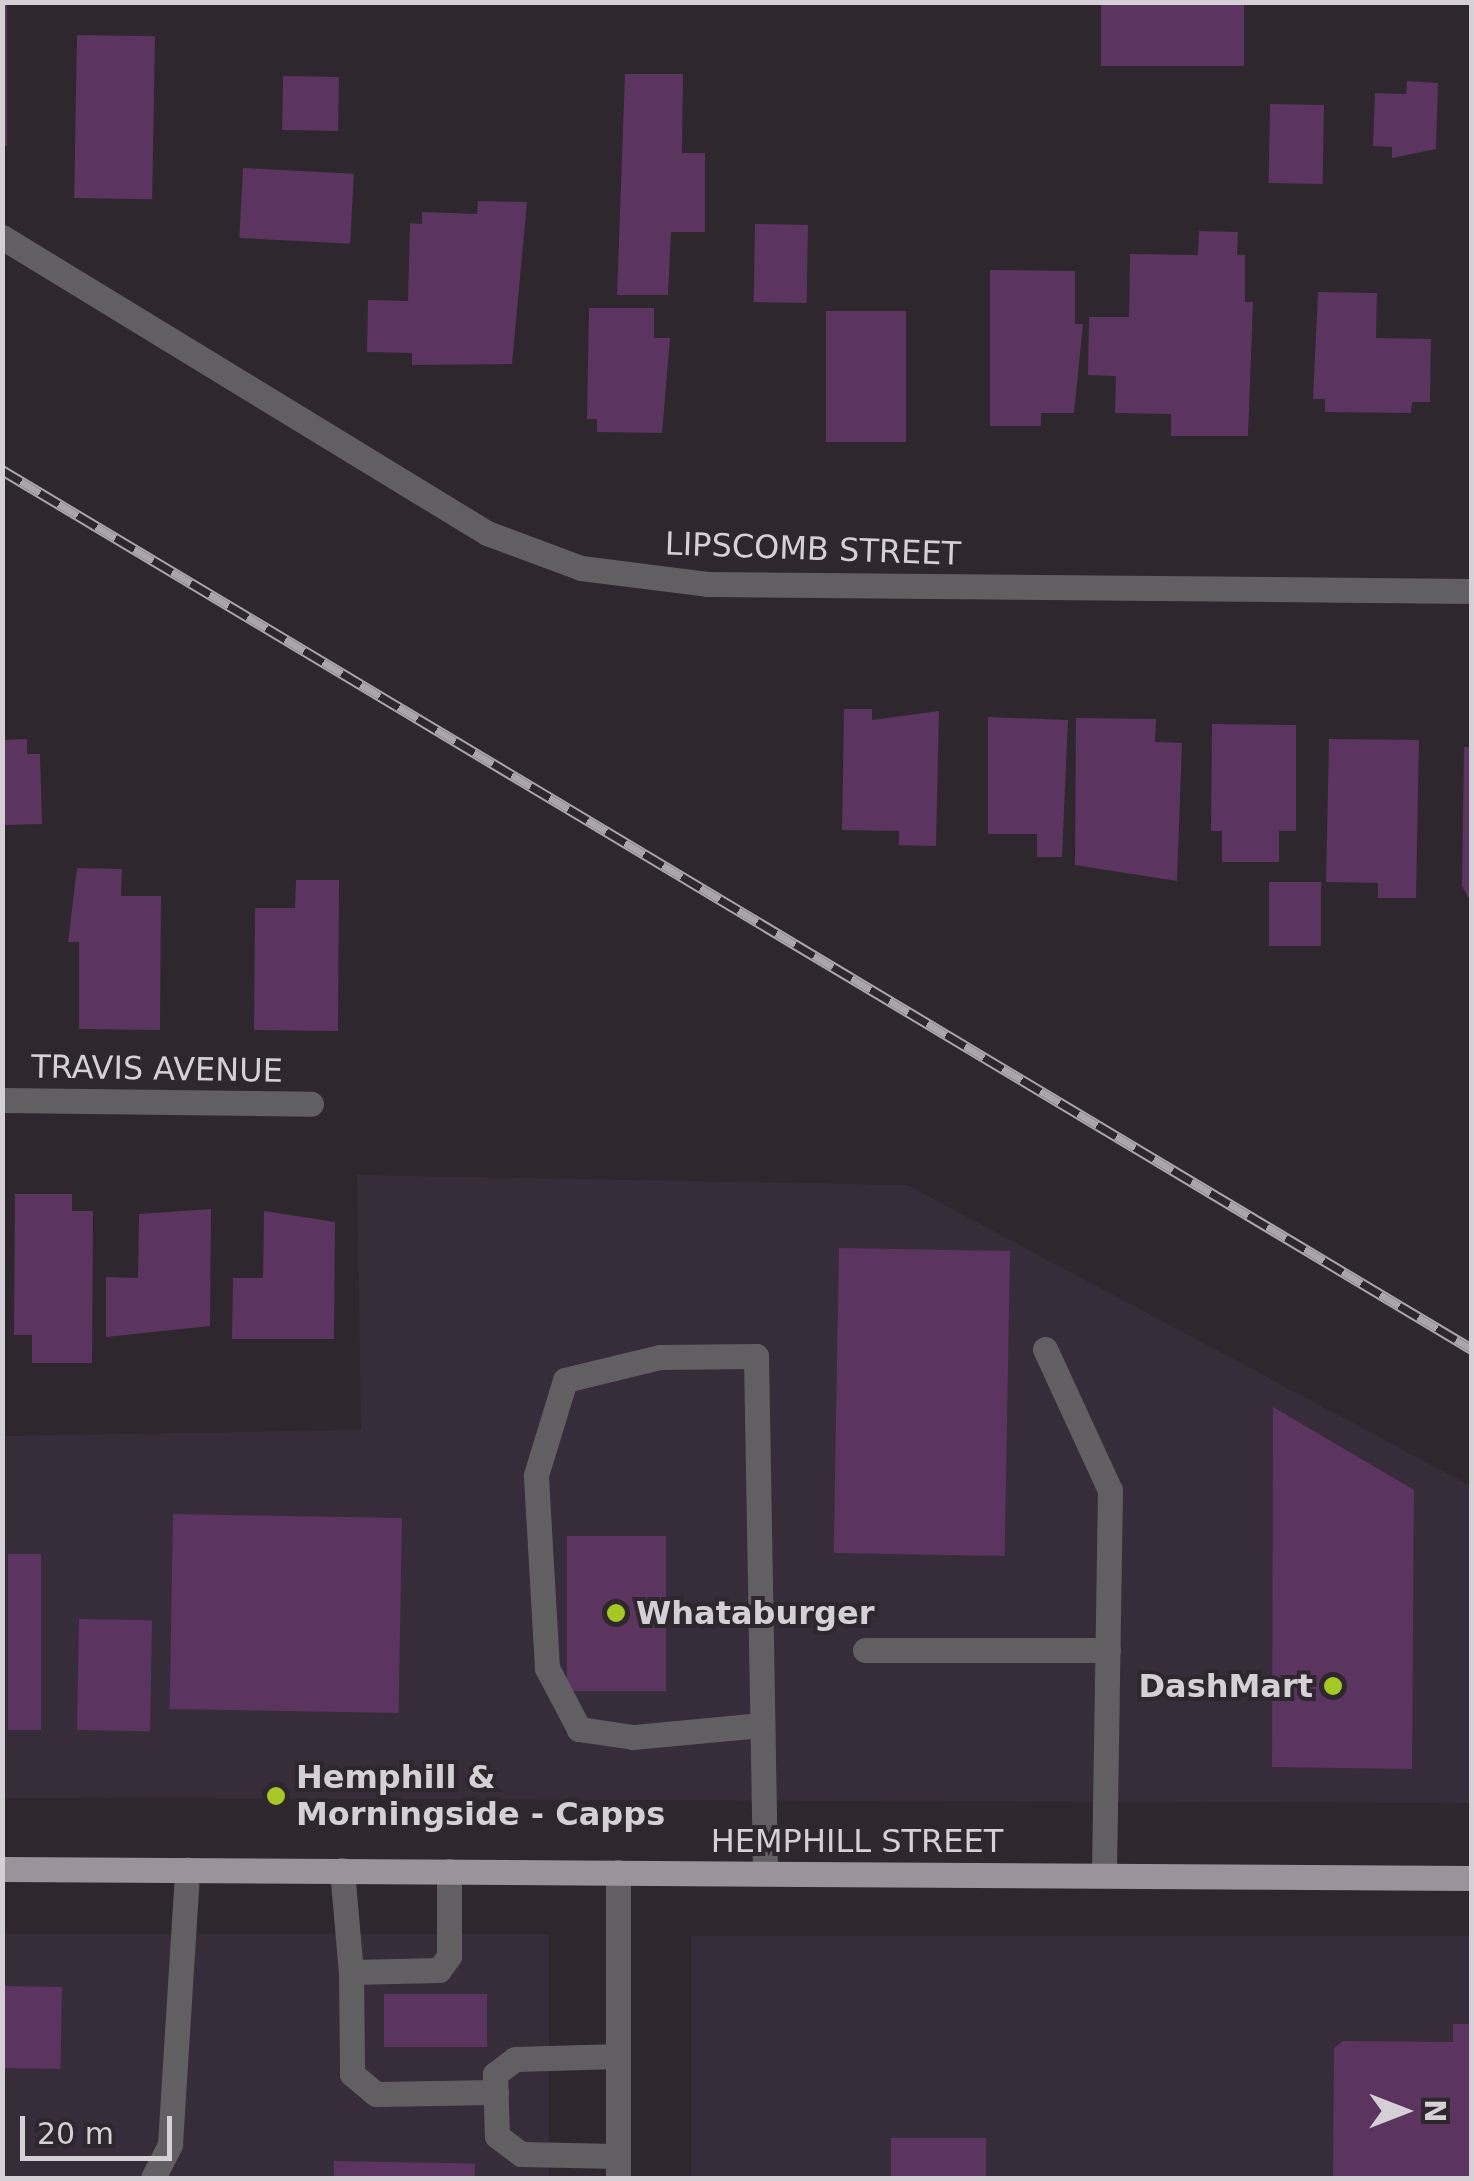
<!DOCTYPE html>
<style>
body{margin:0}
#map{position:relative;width:1474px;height:2181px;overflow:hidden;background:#2e272e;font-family:"DejaVu Sans",sans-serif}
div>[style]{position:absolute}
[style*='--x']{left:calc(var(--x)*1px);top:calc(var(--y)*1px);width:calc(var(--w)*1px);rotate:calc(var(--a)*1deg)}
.built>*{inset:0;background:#372c39;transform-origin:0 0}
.building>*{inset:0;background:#5c3460;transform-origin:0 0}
.minor>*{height:25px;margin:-12.5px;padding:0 12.5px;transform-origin:12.5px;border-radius:12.5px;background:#625f62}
.major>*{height:25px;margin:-12.5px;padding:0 12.5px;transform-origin:12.5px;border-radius:12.5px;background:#9a939b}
.rail>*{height:11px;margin-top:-5.5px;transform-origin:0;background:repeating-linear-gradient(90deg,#2e272e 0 22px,#aaa4ab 0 44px);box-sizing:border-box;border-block:2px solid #aaa4ab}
.dots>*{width:28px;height:28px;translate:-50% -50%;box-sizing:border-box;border:5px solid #2e272e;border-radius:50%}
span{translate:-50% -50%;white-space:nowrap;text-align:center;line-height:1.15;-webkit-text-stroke:8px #2e272e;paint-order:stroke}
.street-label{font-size:32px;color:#d5d0d6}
.poi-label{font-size:32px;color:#d5d0d6;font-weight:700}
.left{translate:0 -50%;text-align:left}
.right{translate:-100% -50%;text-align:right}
.frame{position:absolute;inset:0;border:5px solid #d5d0d6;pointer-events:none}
.north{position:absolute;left:1354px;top:2061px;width:100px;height:100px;-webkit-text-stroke:8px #2e272e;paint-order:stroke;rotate:90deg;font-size:28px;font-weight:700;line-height:40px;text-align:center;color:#d5d0d6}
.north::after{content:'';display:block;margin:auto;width:35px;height:45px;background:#d5d0d6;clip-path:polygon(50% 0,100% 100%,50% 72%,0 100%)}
.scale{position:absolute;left:20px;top:2116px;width:152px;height:45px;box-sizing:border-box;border:5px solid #d5d0d6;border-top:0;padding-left:12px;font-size:30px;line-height:35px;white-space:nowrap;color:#d5d0d6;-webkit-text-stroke:8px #2e272e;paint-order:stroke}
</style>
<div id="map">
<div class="built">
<i style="clip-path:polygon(357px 1175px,907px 1185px,1471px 1486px,1471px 1803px,3px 1798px,2px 1436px,361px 1430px)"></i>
<i style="left:2px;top:1934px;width:547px;height:244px"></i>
<i style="left:691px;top:1936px;width:780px;height:242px"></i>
</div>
<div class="building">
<i style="left:2px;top:2px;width:5px;height:144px"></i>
<i style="left:1101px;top:2px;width:143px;height:64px"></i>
<i style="left:77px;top:35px;width:78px;height:163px;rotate:1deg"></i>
<i style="clip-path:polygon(625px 74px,683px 74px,682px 153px,705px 153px,705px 232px,671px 232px,668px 295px,617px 295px)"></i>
<i style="left:283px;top:76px;width:56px;height:54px;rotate:1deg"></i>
<i style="clip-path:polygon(1407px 81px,1438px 83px,1436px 149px,1392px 158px,1392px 147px,1373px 146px,1375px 93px,1406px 94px)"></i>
<i style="left:1270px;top:104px;width:54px;height:79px;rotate:1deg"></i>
<i style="left:243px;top:168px;width:111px;height:70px;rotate:3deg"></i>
<i style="clip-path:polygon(478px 201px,527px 202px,512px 364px,412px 365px,412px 353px,367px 352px,368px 300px,408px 301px,410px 223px,422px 224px,422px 212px,477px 214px)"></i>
<i style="left:755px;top:224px;width:53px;height:78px;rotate:1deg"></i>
<i style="clip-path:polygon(1199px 231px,1238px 232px,1237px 255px,1245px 255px,1245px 302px,1253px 302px,1248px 436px,1171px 436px,1171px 414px,1115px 413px,1116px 376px,1088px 375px,1089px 317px,1129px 317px,1130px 254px,1198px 255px)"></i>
<i style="clip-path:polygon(990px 270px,1075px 271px,1075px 324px,1083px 324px,1074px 413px,1041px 413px,1041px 426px,990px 426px)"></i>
<i style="clip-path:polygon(1318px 292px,1377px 293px,1376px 338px,1431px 339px,1430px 402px,1412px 402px,1411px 413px,1325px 412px,1325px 399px,1313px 399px)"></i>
<i style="clip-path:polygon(589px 308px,654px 308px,654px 338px,670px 338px,662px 433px,597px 432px,597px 419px,587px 419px)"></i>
<i style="left:826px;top:311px;width:80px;height:131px"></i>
<i style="clip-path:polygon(844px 709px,872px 709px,872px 720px,939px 711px,936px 846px,899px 845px,899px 831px,842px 830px)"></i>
<i style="clip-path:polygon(988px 717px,1068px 720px,1062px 857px,1037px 857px,1037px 834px,988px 834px)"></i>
<i style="clip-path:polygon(1076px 718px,1156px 719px,1155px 742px,1182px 743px,1177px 881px,1075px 865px)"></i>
<i style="clip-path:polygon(1212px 724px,1296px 725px,1296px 831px,1279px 831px,1279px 862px,1222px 862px,1222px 831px,1211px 831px)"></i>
<i style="clip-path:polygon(27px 739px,27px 754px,40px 754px,42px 824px,2px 825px,2px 740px)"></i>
<i style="clip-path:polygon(1329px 739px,1419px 740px,1416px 898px,1378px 898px,1378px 883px,1326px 882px)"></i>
<i style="clip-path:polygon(1464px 747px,1472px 747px,1472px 904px,1462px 886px)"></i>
<i style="clip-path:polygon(77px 868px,122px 869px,121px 896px,161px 896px,160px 1030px,79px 1029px,79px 942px,68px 942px)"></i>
<i style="clip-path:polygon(296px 880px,339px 880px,338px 1031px,254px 1030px,255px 908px,295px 908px)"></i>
<i style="left:1269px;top:882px;width:52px;height:64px"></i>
<i style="clip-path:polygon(15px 1194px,72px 1194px,72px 1211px,93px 1211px,92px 1363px,32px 1363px,32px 1335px,14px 1335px)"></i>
<i style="clip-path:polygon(211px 1209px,210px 1326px,106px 1337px,106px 1277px,138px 1278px,139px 1214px)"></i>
<i style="clip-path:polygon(264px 1211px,335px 1222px,334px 1339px,232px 1339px,233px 1278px,263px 1278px)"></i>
<i style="left:839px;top:1248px;width:171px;height:305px;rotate:1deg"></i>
<i style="clip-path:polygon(1273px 1407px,1414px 1490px,1412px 1769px,1272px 1767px)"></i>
<i style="left:173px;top:1514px;width:229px;height:195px;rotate:1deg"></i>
<i style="left:567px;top:1536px;width:99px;height:155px"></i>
<i style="left:8px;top:1554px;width:33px;height:176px"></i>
<i style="left:79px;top:1619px;width:73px;height:111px;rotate:1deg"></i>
<i style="left:2px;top:1986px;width:60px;height:82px;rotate:1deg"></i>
<i style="left:384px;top:1994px;width:103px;height:53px"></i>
<i style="clip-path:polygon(1453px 2024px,1472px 2024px,1472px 2178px,1333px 2178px,1334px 2048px,1343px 2041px,1453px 2042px)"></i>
<i style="left:891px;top:2138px;width:95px;height:40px"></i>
<i style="left:334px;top:2161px;width:141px;height:17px;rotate:1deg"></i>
</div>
<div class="minor">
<i style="--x:2;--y:237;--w:568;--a:31.4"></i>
<i style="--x:487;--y:533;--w:100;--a:20.4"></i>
<i style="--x:581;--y:568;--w:127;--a:7.2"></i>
<i style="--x:707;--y:584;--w:765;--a:0.52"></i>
<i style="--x:2;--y:1100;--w:309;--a:0.7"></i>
<i style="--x:1045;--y:1349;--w:155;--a:65.3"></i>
<i style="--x:1110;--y:1490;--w:385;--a:90.9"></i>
<i style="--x:865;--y:1650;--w:243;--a:0"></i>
<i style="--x:761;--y:1725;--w:129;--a:174.6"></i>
<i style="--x:633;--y:1737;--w:55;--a:-171.6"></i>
<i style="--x:579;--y:1729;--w:69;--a:-117.7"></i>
<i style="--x:547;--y:1668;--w:193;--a:-93.3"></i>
<i style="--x:536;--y:1475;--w:99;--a:-73"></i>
<i style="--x:565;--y:1380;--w:98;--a:-13.6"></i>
<i style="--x:660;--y:1357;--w:96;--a:-0.6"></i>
<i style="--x:756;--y:1356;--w:517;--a:89"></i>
<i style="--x:342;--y:1870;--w:102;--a:85"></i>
<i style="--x:351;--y:1972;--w:88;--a:-1.3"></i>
<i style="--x:439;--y:1970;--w:17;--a:-54"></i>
<i style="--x:449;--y:1956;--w:85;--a:-90"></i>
<i style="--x:618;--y:1872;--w:306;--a:90"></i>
<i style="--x:351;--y:1972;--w:102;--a:89.4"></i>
<i style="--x:352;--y:2074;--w:31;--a:40"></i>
<i style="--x:376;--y:2094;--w:120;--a:-1"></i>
<i style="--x:618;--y:2056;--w:103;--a:178.3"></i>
<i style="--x:515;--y:2059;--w:25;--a:143"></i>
<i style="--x:495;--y:2074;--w:62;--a:88.2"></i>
<i style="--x:497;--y:2136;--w:30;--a:37"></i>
<i style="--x:521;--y:2154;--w:97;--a:1.2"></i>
<i style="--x:153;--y:2178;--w:38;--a:-63"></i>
<i style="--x:170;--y:2144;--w:275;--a:-86.4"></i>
</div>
<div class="major">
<i style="--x:2;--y:1869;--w:1470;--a:0.35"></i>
</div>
<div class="rail">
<i style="--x:2;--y:470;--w:1713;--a:30.88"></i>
</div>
<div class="dots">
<i style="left:616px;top:1613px;background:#a5c823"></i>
<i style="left:1333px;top:1686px;background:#a5c823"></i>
<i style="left:276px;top:1796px;background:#a5c823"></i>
</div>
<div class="street-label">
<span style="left:813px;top:549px;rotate:2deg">LIPSCOMB STREET</span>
<span style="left:157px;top:1069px;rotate:1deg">TRAVIS AVENUE</span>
<span style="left:857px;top:1841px">HEMPHILL STREET</span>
</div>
<div class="poi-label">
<span class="left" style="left:636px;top:1613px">Whataburger</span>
<span class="right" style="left:1313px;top:1686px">DashMart</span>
<span class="left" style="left:296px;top:1796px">Hemphill &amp;<br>Morningside - Capps</span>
</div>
<div class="frame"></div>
<div class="north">N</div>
<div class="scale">20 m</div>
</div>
